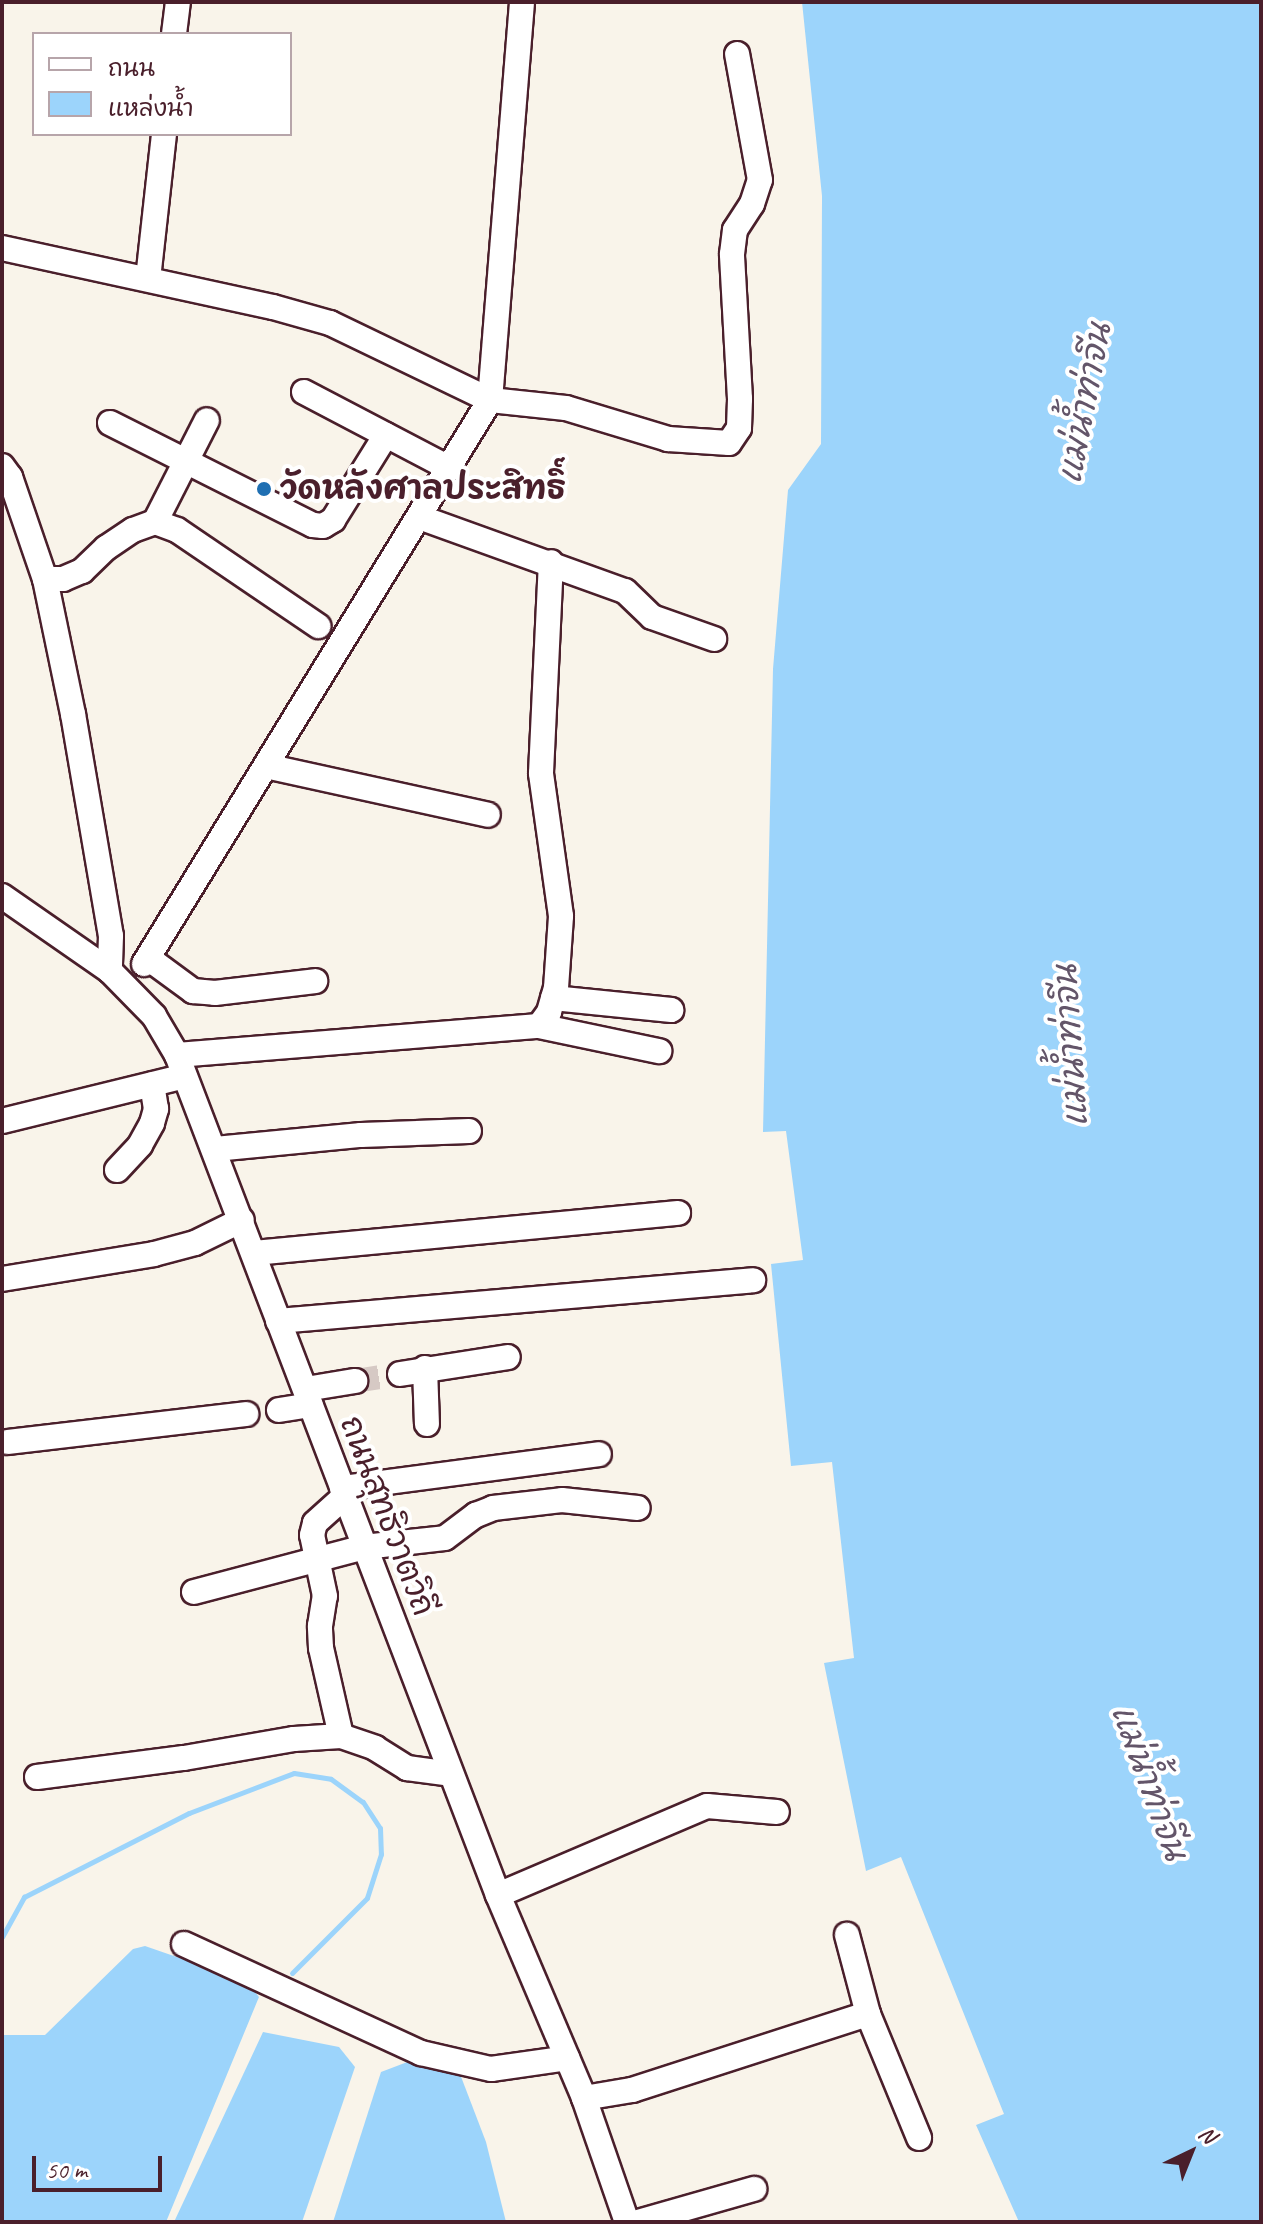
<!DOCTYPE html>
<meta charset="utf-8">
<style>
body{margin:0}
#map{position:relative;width:1263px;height:2224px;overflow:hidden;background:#f9f4ea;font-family:Caveat,"Playpen Sans Thai",sans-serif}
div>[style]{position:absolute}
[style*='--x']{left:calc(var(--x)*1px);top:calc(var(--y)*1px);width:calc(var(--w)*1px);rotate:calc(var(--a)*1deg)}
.water>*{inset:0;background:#9cd4fb}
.stream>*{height:5px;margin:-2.5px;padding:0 2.5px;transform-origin:2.5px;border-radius:2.5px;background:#9cd4fb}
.minor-tunnel>*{height:24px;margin-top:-12px;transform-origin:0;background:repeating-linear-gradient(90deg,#d6c9c4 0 24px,transparent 0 36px)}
.roads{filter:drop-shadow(2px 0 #4a1f2b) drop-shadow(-2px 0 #4a1f2b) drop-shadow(0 2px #4a1f2b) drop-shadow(0 -2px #4a1f2b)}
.minor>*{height:24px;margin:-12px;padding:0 12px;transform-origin:12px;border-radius:12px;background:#fff}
.dots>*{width:22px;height:22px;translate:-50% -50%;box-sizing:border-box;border:4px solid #fff;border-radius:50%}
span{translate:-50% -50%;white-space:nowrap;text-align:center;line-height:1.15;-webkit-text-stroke:8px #fff;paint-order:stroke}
.poi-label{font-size:32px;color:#4a1f2b;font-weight:700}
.left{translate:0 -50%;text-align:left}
.street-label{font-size:32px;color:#4a1f2b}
.water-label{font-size:34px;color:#635569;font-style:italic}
.frame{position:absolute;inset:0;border:4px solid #4a1f2b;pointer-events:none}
.legend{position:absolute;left:32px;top:32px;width:260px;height:104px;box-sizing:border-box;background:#fff;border:2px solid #b7a5aa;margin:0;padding:10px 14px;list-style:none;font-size:24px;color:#4a1f2b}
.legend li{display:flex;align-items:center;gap:16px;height:40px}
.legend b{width:40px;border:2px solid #b7a5aa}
.north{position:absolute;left:1151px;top:2112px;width:80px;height:80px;-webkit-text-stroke:6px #fff;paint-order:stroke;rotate:43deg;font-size:22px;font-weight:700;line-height:32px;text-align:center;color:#4a1f2b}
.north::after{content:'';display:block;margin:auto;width:28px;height:36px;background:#4a1f2b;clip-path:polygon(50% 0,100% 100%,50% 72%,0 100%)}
.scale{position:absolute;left:32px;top:2156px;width:130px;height:36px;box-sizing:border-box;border:4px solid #4a1f2b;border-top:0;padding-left:10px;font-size:24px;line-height:28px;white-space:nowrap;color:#4a1f2b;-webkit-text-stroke:6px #fff;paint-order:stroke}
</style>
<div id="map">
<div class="water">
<i style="clip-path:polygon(802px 2px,1261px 2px,1261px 2222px,1019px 2222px,976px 2125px,1004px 2114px,901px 1857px,866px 1871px,824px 1663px,854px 1658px,832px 1462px,791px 1466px,771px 1264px,803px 1260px,786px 1131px,763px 1132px,773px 669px,788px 490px,821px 444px,822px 196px)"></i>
<i style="clip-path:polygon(145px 1946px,246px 1981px,259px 1997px,166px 2222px,2px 2222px,2px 2035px,45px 2035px,133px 1949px)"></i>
<i style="clip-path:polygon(263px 2032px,339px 2047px,355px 2067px,302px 2222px,174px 2222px)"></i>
<i style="clip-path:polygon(410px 2061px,460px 2074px,486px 2142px,506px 2222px,333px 2222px,381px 2072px)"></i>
</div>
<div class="stream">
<i style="--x:2;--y:1937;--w:46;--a:-61.2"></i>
<i style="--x:24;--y:1897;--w:185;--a:-27"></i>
<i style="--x:189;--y:1813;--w:112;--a:-20.9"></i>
<i style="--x:294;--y:1773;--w:37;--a:9"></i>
<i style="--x:331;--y:1779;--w:39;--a:36"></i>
<i style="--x:363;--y:1802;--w:31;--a:57"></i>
<i style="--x:380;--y:1828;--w:26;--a:88"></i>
<i style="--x:381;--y:1854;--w:46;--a:107.7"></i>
<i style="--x:367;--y:1898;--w:106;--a:135"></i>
</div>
<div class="minor-tunnel">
<i style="--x:355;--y:1381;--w:46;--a:-8.8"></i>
</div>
<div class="roads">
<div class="minor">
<i style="--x:174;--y:34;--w:32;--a:-83"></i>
<i style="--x:2;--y:248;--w:277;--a:12.3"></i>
<i style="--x:273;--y:307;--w:59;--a:15.7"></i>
<i style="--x:330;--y:323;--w:178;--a:25.7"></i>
<i style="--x:490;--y:400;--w:76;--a:6"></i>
<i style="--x:566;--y:408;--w:107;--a:16.9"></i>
<i style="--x:668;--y:439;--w:61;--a:3.8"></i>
<i style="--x:729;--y:443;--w:18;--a:-56"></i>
<i style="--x:739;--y:428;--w:29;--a:-88"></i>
<i style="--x:740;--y:399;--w:145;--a:-93.2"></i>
<i style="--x:732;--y:254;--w:24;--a:-83"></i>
<i style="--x:735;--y:230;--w:31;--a:-57"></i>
<i style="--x:752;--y:204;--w:25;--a:-72"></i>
<i style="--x:760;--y:180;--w:128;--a:-100.3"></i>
<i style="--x:148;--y:279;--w:146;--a:-83.7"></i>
<i style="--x:304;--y:392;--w:164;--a:27.7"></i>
<i style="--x:110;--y:423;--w:227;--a:26.7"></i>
<i style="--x:313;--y:525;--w:10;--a:6"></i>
<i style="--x:323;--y:526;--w:12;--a:-31"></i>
<i style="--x:333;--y:520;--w:100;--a:-58.1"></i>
<i style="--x:2;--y:466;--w:14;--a:54"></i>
<i style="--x:10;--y:477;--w:108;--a:71.1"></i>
<i style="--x:45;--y:579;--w:18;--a:0"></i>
<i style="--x:63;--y:579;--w:21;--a:-23"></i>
<i style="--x:82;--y:571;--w:33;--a:-44"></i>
<i style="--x:106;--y:548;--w:32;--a:-34"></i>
<i style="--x:133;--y:530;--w:23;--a:-20"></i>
<i style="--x:155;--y:522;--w:23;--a:20"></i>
<i style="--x:177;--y:530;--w:171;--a:34.2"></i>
<i style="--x:419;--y:517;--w:219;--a:19.8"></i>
<i style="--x:625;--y:591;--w:37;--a:44"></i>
<i style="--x:652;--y:617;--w:66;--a:19.5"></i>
<i style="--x:155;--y:522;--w:114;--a:-63"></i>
<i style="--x:45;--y:579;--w:138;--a:78.3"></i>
<i style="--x:73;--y:714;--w:225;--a:80.3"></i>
<i style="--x:111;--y:936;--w:35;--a:92"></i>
<i style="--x:266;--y:766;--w:227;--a:12.4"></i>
<i style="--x:2;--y:896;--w:131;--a:34.8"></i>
<i style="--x:110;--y:971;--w:63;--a:45.6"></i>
<i style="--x:154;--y:1016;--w:45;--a:59.5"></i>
<i style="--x:177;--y:1055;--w:899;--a:69.09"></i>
<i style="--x:498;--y:1895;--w:220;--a:67"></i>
<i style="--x:584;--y:2098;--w:131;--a:70.9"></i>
<i style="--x:148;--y:958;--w:56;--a:36.3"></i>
<i style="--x:193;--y:991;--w:22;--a:5"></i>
<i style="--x:215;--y:993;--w:101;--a:-6.8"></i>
<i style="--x:144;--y:964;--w:662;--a:-58.47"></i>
<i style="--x:490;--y:400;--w:399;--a:-85.4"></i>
<i style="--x:553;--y:998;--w:119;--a:5.8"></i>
<i style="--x:539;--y:1026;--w:123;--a:11.8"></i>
<i style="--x:177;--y:1055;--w:363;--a:-4.6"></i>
<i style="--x:539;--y:1026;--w:17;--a:-54"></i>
<i style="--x:549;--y:1012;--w:25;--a:-74"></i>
<i style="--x:556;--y:988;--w:72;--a:-86"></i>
<i style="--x:561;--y:916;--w:144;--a:-98"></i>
<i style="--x:541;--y:773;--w:211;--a:-87.3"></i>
<i style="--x:2;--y:1121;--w:188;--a:-13.8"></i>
<i style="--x:215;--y:1149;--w:147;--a:-5.5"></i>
<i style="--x:361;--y:1135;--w:108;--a:-2.1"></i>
<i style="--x:117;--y:1170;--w:34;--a:-47"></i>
<i style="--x:140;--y:1145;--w:25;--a:-61"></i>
<i style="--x:152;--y:1123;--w:15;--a:-74"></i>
<i style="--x:156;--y:1109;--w:25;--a:-99"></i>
<i style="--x:254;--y:1253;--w:426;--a:-5.4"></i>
<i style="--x:2;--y:1279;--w:154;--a:-9.3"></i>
<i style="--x:154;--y:1254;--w:42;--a:-15"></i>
<i style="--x:195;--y:1243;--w:52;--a:-26.1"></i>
<i style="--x:278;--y:1321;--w:477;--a:-4.9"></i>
<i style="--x:425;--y:1368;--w:56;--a:88"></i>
<i style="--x:400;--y:1374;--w:109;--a:-8.9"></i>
<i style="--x:306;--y:1389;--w:50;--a:-9.3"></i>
<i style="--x:279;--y:1410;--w:32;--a:-9"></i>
<i style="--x:8;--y:1442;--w:240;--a:-6.7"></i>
<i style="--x:342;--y:1488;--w:259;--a:-7.5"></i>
<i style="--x:194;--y:1592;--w:176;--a:-14.8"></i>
<i style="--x:364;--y:1547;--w:81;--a:-6.3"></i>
<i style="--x:445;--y:1538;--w:39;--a:-37"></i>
<i style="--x:476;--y:1515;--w:18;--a:-22"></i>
<i style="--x:493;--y:1508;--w:69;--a:-6.6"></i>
<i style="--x:562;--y:1500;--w:76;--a:6"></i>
<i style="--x:341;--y:1736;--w:90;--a:-102.8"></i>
<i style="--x:321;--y:1648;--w:22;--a:-93"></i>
<i style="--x:320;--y:1626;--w:30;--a:-81"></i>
<i style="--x:325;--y:1596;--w:62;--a:-102"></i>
<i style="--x:312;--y:1535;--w:12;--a:-76"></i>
<i style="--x:315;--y:1523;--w:40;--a:-42"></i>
<i style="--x:37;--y:1777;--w:148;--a:-7.4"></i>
<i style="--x:184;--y:1758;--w:112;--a:-9.8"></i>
<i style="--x:294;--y:1739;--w:47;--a:-3.7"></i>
<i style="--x:341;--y:1736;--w:36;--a:19"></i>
<i style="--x:375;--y:1748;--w:38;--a:32"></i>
<i style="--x:407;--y:1768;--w:44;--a:7.8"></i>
<i style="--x:498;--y:1895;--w:227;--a:-23.1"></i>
<i style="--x:707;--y:1806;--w:70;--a:4.9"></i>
<i style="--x:184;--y:1944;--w:261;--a:24.7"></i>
<i style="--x:421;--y:2053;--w:72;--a:12.9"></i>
<i style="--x:491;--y:2069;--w:77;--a:-8.2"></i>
<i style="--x:868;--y:2014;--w:134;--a:67.6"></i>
<i style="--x:584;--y:2098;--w:49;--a:-9.5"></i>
<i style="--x:632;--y:2090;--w:248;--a:-17.9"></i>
<i style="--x:868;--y:2014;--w:82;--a:-104.9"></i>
<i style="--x:638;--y:2222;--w:121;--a:-15.9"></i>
</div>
</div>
<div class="dots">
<i style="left:264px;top:489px;background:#1f6fb2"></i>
</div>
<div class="poi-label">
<span class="left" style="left:280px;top:489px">วัดหลังศาลประสิทธิ์</span>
</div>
<div class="street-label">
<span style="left:387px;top:1516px;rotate:69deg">ถนนสุทธิวาตวิถี</span>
</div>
<div class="water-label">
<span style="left:1084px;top:403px;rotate:-79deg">แม่น้ำท่าจีน</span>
<span style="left:1070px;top:1046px;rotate:-94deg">แม่น้ำท่าจีน</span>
<span style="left:1150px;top:1782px;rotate:70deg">แม่น้ำท่าจีน</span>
</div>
<div class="frame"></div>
<ul class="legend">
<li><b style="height:10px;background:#fff"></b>ถนน</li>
<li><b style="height:22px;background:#9cd4fb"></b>แหล่งน้ำ</li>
</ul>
<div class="north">N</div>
<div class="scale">50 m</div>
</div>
